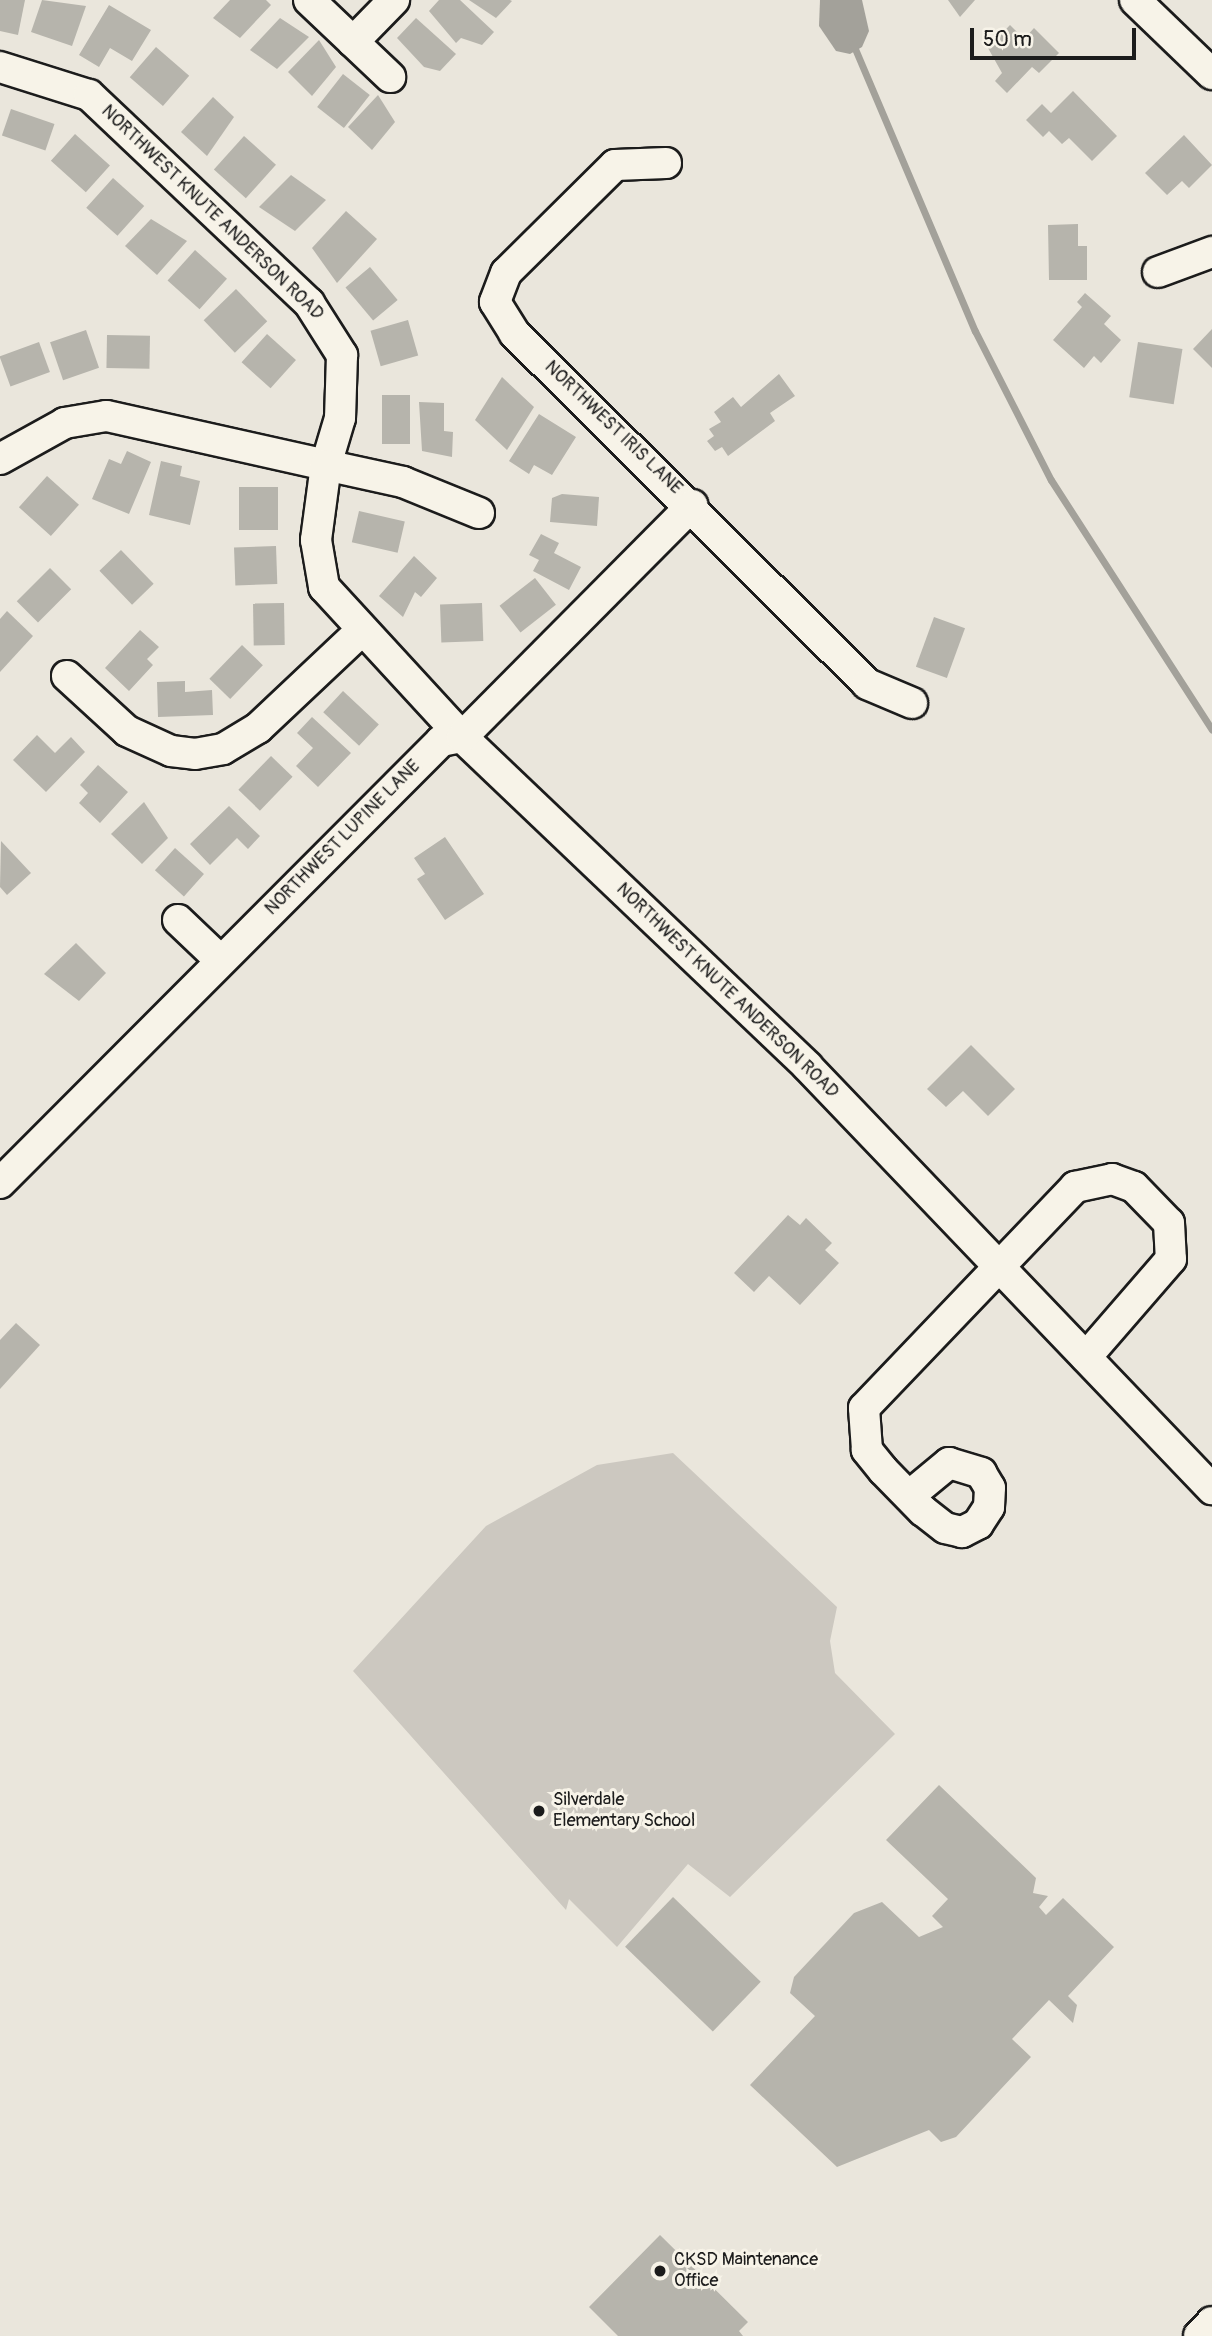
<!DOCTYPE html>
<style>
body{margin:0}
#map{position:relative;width:1212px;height:2336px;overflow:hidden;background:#eae6dc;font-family:Pangolin,sans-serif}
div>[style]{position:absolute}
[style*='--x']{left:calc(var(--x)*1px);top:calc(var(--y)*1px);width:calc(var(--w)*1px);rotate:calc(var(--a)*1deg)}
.green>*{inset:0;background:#ccc8c0}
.water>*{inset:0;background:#a3a19a}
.stream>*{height:7px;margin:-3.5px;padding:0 3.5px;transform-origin:3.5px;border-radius:3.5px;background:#a3a19a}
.building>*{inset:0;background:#b6b4ac;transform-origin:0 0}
.roads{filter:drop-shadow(2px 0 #1c1c1c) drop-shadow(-2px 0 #1c1c1c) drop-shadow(0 2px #1c1c1c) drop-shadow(0 -2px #1c1c1c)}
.minor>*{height:30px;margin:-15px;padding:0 15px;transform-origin:15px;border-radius:15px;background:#f7f3e8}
.dots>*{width:19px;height:19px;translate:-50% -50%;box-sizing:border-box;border:4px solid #f7f3e8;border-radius:50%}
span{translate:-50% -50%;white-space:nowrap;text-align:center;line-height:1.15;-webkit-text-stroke:6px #f7f3e8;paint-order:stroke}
.street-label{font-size:18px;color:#1c1c1c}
.poi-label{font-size:18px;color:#1c1c1c}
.left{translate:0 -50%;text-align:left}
.scale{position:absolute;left:970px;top:28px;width:166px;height:32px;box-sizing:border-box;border:4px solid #1c1c1c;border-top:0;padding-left:9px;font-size:21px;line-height:24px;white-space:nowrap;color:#1c1c1c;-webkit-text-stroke:5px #f7f3e8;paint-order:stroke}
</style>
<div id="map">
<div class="green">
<i style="clip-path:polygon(673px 1453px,837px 1607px,830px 1641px,835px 1673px,895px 1734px,730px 1897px,688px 1864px,617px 1947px,569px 1899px,566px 1910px,353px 1671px,486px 1526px,597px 1465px)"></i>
</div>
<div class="water">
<i style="clip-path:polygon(820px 0,862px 0,869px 31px,862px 47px,850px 54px,836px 51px,819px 26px)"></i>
</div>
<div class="stream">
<i style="--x:853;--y:44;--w:312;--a:67"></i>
<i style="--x:975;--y:331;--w:167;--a:63"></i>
<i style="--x:1051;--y:480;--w:297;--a:57.2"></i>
</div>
<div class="building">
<i style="clip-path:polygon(0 0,25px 0,18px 35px,0 31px)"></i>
<i style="clip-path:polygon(42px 0,86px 6px,72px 46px,31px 32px)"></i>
<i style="clip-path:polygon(230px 0,266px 0,271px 5px,240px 38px,213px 18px)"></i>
<i style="clip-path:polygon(439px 0,460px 0,494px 32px,482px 45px,461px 38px,456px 43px,429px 11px)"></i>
<i style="clip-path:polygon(469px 0,510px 0,512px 1px,496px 18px)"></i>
<i style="clip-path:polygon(948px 0,975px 0,960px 17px)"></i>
<i style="clip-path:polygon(109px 5px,151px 30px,132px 61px,110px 48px,99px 67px,79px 55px)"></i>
<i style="clip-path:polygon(280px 18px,309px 37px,277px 69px,250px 50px)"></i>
<i style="clip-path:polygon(416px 18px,456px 54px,440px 71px,424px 67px,397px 38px)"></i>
<i style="clip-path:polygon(1010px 25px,1024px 39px,1034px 28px,1059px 53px,1039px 73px,1032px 67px,1007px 93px,995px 81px,1002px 73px,988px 48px)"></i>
<i style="clip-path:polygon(319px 40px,336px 67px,312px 96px,288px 72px)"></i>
<i style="left:156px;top:47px;width:44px;height:40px;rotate:41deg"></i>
<i style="left:343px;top:74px;width:34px;height:42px;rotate:38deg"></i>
<i style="clip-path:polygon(1073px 91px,1117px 136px,1092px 161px,1069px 138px,1062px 144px,1049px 131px,1043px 137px,1026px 120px,1042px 104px,1051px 113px)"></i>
<i style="clip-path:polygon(378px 95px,395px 122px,372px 150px,348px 127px)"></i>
<i style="clip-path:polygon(213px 97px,234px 117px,207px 156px,181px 132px)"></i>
<i style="left:11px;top:109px;width:46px;height:28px;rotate:19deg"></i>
<i style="left:75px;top:134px;width:47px;height:36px;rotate:42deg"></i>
<i style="clip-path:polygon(1184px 135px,1212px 165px,1189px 188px,1182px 181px,1167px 195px,1145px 173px)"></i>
<i style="left:244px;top:136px;width:43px;height:45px;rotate:42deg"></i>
<i style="clip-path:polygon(291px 175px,326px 200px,295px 231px,259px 207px)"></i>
<i style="left:113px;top:178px;width:42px;height:40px;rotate:42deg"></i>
<i style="clip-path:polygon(346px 211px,377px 239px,337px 283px,312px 248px)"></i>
<i style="clip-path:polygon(151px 219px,187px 241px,157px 275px,125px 246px)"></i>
<i style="clip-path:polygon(1078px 224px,1078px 246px,1087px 246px,1087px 280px,1049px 280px,1048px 225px)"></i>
<i style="left:195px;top:250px;width:43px;height:41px;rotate:42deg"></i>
<i style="left:370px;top:267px;width:43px;height:32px;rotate:50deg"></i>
<i style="left:236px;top:289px;width:45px;height:45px;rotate:46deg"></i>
<i style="clip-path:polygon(1085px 293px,1111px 316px,1104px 324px,1121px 340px,1101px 363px,1094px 356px,1084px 368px,1053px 340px,1082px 307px,1077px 302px)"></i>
<i style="left:408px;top:320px;width:37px;height:39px;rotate:74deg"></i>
<i style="clip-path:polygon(1212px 329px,1212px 368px,1193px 349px)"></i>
<i style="left:86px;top:330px;width:40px;height:38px;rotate:71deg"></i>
<i style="left:267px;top:334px;width:39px;height:38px;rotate:42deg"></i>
<i style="left:107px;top:335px;width:43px;height:33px;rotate:1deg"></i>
<i style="left:39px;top:342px;width:32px;height:42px;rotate:70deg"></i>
<i style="left:1138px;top:342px;width:45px;height:56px;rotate:9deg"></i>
<i style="clip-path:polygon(779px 374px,795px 396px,770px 413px,775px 421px,728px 456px,722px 447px,715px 451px,707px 441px,714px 436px,709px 429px,721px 422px,714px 412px,733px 397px,741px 407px)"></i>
<i style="clip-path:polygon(502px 377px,534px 407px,507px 450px,475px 420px)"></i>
<i style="left:382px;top:395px;width:28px;height:49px"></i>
<i style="clip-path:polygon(419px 402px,444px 403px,444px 431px,453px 432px,452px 457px,422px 451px)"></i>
<i style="clip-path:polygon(539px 414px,576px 437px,552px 475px,534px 465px,529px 474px,509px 461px)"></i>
<i style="clip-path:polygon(127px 451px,151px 462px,129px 514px,92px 499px,109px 459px,121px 464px)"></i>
<i style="clip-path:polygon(161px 461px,182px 466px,180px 476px,200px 481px,190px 525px,149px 515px)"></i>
<i style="left:47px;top:476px;width:43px;height:42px;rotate:42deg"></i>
<i style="left:239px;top:487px;width:39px;height:43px"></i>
<i style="clip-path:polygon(562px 494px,599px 497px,597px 526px,550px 522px,552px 498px)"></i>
<i style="left:359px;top:511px;width:47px;height:32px;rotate:13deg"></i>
<i style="clip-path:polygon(541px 534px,559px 543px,554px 553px,581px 567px,569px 590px,533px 571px,539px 560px,529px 555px)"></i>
<i style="left:276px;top:546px;width:38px;height:42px;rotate:88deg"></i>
<i style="left:121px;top:550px;width:47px;height:30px;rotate:46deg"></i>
<i style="clip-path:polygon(414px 556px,437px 578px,421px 597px,415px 592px,403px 617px,379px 596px)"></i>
<i style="left:50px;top:568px;width:30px;height:47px;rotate:45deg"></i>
<i style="left:535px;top:578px;width:34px;height:45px;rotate:52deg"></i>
<i style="left:284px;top:603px;width:42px;height:31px;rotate:89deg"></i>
<i style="left:482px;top:603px;width:38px;height:42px;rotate:88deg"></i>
<i style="clip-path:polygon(7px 611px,33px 636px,0 672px,0 619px)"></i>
<i style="left:934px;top:617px;width:33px;height:53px;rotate:20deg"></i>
<i style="clip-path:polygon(140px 630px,159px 647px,147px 659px,153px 665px,129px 691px,105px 668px)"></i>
<i style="left:242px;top:645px;width:29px;height:47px;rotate:44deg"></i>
<i style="clip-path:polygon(185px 681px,185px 692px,212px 690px,213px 715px,158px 717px,157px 682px)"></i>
<i style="left:343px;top:691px;width:49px;height:29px;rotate:43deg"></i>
<i style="clip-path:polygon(312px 717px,351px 753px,318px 787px,296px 766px,313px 748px,297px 733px)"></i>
<i style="clip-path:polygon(37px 735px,55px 753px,71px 737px,85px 752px,46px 792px,13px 760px)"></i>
<i style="left:271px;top:756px;width:30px;height:47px;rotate:44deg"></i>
<i style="clip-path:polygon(98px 765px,128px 792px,100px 823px,79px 803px,88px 793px,80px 785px)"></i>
<i style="clip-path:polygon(144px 802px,168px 838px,142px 864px,111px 834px)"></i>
<i style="clip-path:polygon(229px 806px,260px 836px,248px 849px,237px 838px,210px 865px,190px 844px)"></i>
<i style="clip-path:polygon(445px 837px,484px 894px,445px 920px,417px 879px,425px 874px,414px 858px)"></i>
<i style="clip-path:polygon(1px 841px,31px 873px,7px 895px,0 887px)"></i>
<i style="left:175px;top:848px;width:39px;height:30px;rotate:42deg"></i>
<i style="clip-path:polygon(76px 943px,106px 973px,79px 1001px,44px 974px)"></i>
<i style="clip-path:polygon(971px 1045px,1015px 1089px,988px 1116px,963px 1091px,946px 1107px,927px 1089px)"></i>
<i style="clip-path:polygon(788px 1215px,800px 1225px,806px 1218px,832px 1243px,825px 1250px,839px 1263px,800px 1305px,769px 1276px,754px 1292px,734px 1273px)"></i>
<i style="clip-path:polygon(16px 1323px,40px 1345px,0 1389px,0 1340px)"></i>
<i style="clip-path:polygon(939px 1785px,1036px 1878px,1033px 1893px,1048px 1896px,1039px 1907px,1046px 1915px,1063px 1898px,1114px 1947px,1068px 1996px,1077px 2005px,1073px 2023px,1049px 2000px,1012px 2039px,1031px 2057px,956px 2137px,941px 2142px,929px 2130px,837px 2167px,750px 2085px,815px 2016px,790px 1993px,794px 1977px,854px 1913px,882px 1902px,919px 1937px,943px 1927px,932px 1916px,948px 1899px,886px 1840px)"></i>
<i style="left:673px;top:1897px;width:122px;height:69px;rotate:44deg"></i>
<i style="clip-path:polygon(660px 2235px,748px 2322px,739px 2331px,743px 2336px,618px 2336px,589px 2307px)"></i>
</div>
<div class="roads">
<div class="minor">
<i style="--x:309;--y:0;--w:112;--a:43.5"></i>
<i style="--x:1135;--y:0;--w:107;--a:43.9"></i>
<i style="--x:353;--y:42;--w:59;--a:-45.7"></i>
<i style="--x:0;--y:67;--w:93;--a:17.5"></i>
<i style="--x:89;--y:95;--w:303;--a:43.4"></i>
<i style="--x:309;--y:303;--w:62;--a:57.6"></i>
<i style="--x:342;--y:355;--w:63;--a:91.8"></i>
<i style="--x:340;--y:418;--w:49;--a:106.6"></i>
<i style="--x:326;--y:465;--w:225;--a:-167.4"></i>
<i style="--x:106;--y:416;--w:42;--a:170.3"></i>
<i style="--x:65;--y:423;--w:74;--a:151"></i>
<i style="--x:666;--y:163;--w:51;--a:177.8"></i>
<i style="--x:615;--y:165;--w:153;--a:135.3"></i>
<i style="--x:506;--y:273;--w:31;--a:111"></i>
<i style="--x:495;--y:302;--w:36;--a:58"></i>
<i style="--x:514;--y:333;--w:498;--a:44.8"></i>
<i style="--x:867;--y:684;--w:49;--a:22.9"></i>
<i style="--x:1158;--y:272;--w:58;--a:-20.3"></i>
<i style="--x:479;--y:513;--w:82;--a:-157.8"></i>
<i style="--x:403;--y:482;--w:79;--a:-167.6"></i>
<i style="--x:326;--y:465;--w:76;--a:97.6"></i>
<i style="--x:316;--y:540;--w:48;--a:80.3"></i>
<i style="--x:324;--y:587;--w:204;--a:47.4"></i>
<i style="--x:462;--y:737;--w:477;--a:43.6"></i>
<i style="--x:807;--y:1066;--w:586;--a:46.25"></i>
<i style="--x:67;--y:676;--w:81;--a:42.5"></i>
<i style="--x:127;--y:731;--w:48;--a:24.4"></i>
<i style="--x:171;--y:751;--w:24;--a:7"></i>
<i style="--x:195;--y:754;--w:28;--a:-10"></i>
<i style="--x:223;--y:749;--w:41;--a:-31"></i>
<i style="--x:258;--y:728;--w:140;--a:-43.3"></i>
<i style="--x:178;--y:920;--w:58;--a:43.6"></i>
<i style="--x:0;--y:1183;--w:624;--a:-45.06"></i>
<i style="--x:441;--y:741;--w:21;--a:-11"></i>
<i style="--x:462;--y:737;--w:327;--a:-45.2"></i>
<i style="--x:909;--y:1496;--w:52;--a:-39.5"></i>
<i style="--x:949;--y:1463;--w:34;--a:17"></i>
<i style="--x:981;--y:1473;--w:17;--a:59"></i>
<i style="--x:990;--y:1488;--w:19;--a:93"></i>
<i style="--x:989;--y:1507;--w:20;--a:123"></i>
<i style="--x:978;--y:1524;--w:18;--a:153"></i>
<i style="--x:962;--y:1532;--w:17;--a:-167"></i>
<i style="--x:945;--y:1528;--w:28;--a:-142"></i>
<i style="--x:923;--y:1511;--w:57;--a:-134.3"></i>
<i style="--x:883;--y:1470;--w:26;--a:-129"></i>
<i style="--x:867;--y:1450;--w:42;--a:-94.1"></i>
<i style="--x:864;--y:1408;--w:306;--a:-46.3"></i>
<i style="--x:1075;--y:1187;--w:38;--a:-12"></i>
<i style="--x:1112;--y:1179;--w:23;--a:20"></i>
<i style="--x:1134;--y:1187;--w:50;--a:45.8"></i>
<i style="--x:1169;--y:1223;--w:36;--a:87"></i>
<i style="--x:1171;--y:1259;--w:130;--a:130.9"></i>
<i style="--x:1199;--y:2336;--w:19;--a:-47"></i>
</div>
</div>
<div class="dots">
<i style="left:539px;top:1811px;background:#1c1c1c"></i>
<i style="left:660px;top:2271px;background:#1c1c1c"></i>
</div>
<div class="street-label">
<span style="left:212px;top:213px;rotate:44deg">NORTHWEST KNUTE ANDERSON ROAD</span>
<span style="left:613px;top:428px;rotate:44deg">NORTHWEST IRIS LANE</span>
<span style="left:343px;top:838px;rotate:-45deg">NORTHWEST LUPINE LANE</span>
<span style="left:727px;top:991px;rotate:44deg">NORTHWEST KNUTE ANDERSON ROAD</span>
</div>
<div class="poi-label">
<span class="left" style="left:553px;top:1811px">Silverdale<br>Elementary School</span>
<span class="left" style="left:674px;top:2271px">CKSD Maintenance<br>Office</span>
</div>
<div class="scale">50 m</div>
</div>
